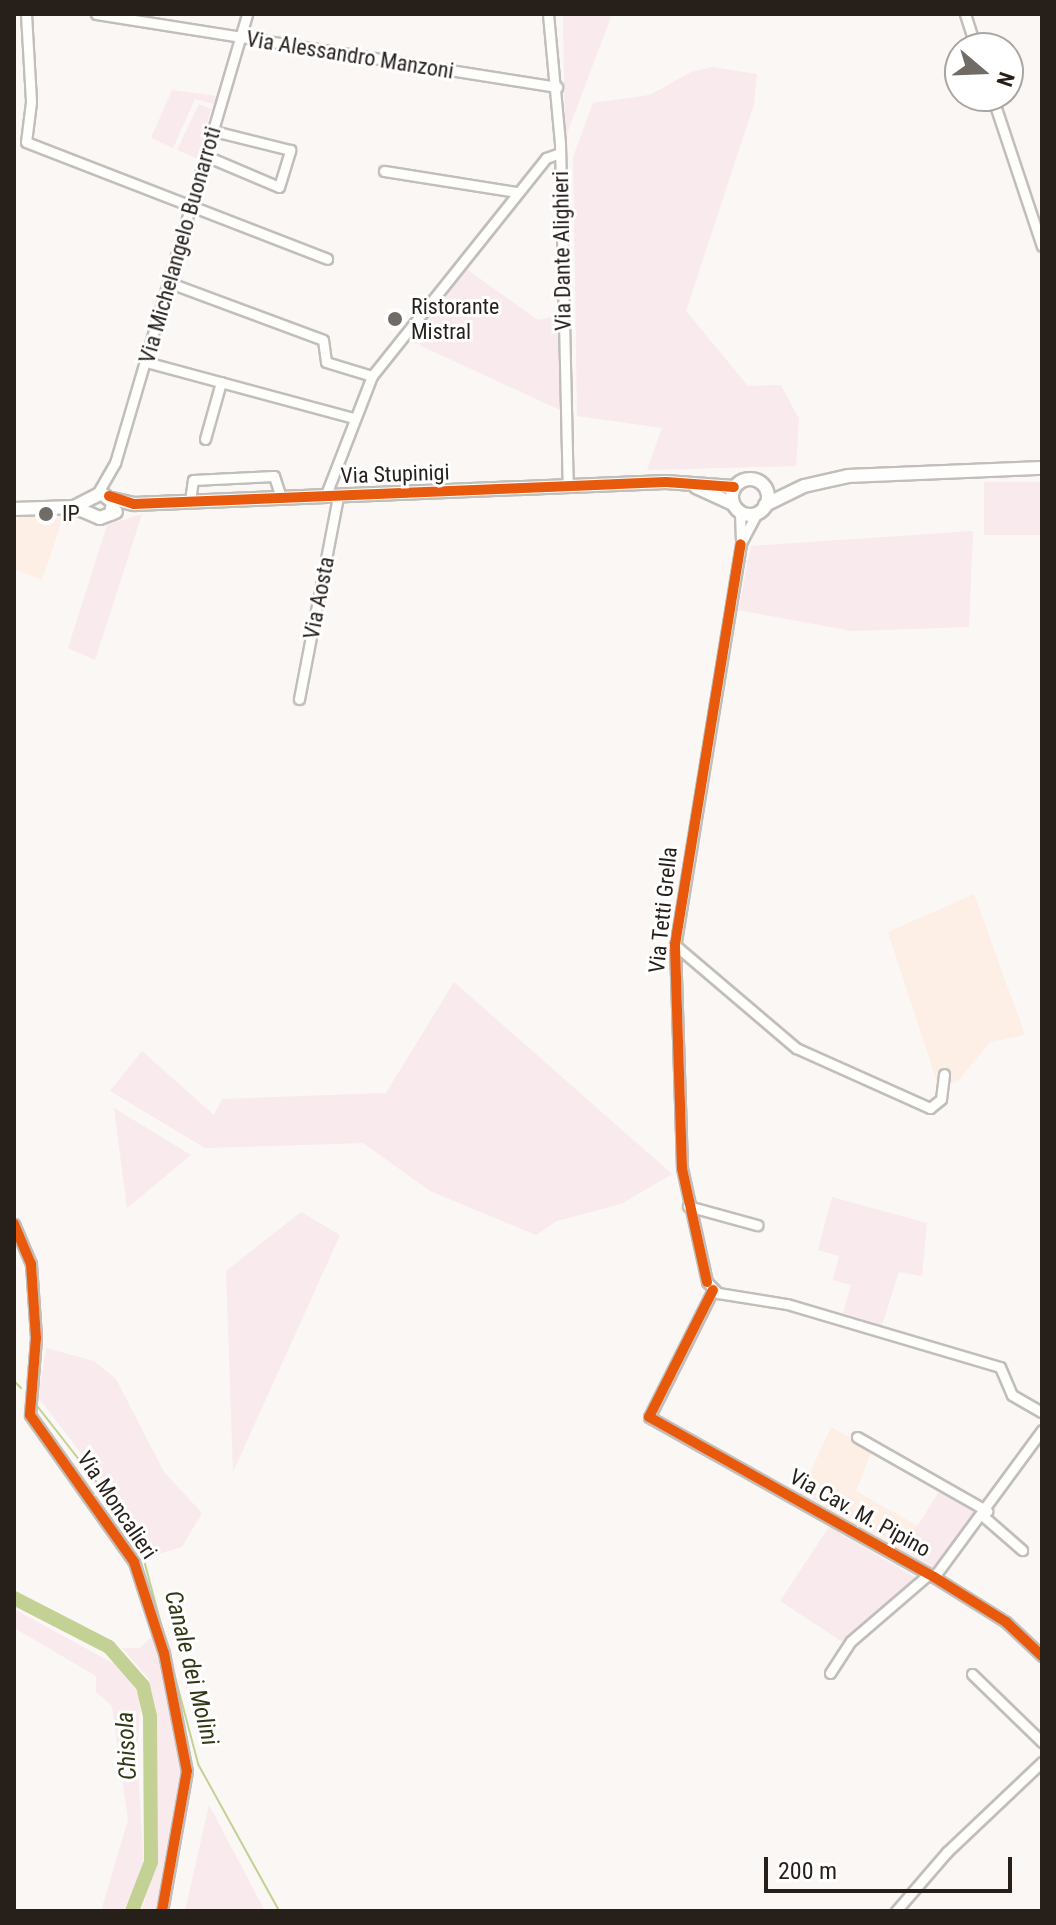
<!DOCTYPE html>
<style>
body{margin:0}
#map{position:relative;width:1056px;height:1925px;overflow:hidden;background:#faf7f4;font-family:"Roboto Condensed",sans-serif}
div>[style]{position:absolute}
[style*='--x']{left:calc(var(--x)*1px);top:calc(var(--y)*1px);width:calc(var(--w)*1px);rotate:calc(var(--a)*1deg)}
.built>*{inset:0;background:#fdefe5}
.green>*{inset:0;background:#f9eaed;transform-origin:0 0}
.stream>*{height:2px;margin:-1px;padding:0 1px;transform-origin:1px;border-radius:1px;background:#c3d194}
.river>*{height:14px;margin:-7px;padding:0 7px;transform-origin:7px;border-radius:7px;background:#c3d194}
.roads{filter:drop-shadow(2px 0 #c2beba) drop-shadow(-2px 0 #c2beba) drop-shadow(0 2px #c2beba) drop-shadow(0 -2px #c2beba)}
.minor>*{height:9px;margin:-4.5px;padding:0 4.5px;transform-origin:4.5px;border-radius:4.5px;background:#fefefd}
.tertiary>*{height:12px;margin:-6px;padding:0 6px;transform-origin:6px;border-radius:6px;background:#fefefd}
.tertiary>.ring{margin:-6px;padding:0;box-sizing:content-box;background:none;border:12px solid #fefefd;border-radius:50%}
.cycleway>*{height:10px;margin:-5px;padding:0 5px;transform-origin:5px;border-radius:5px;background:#e8590c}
.dots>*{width:22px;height:22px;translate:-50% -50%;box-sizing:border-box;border:4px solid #fff;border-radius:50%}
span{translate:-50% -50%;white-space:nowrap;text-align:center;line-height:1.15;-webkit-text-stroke:6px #fff;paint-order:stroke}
.street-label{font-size:22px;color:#271f1a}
.poi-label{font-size:22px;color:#271f1a}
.left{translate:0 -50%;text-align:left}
.water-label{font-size:24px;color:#303814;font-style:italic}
.frame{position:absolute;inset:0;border:16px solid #271f1a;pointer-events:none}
.north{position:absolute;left:944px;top:32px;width:80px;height:80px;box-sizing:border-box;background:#fff;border:2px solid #a9a5a3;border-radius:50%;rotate:109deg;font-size:22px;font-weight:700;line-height:32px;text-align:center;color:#271f1a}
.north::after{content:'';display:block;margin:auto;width:28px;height:36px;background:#716b66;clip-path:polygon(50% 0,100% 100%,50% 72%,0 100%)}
.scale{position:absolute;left:764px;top:1857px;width:248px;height:36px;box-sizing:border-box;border:4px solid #271f1a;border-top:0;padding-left:10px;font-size:24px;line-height:28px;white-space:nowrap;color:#271f1a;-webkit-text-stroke:6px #fff;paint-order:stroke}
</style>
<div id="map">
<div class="built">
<i style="clip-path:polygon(21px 512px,65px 512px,42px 580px,14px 569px,14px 527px)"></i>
<i style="clip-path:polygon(974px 894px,1025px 1035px,990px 1042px,957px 1082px,938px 1085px,888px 932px)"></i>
<i style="clip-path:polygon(831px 1427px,872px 1450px,856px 1491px,918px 1526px,900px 1553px,800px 1494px)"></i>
</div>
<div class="green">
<i style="clip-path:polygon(563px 14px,612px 14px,565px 139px)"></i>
<i style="clip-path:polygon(712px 67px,757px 74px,754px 104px,686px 311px,748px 386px,781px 385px,799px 419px,796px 466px,647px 470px,662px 428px,577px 416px,573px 157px,593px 103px,650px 95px,691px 72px)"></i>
<i style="clip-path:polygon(172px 90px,216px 96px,214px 104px,195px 99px,173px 148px,151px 138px)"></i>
<i style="clip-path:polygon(199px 104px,211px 109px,198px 159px,177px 150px)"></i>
<i style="clip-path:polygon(461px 265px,538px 320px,559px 315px,560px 410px,406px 339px)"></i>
<i style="left:1042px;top:482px;width:53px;height:58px;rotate:90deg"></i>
<i style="clip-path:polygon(142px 514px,95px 660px,68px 648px,107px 525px)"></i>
<i style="clip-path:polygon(973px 531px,969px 627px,852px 631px,738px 610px,751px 546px)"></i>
<i style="clip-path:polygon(454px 982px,672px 1174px,621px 1204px,557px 1221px,536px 1235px,430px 1191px,363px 1143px,205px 1148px,110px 1091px,142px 1051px,214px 1115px,222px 1099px,386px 1093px)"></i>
<i style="clip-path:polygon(114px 1108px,191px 1155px,127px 1208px)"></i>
<i style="clip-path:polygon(832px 1197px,927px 1223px,922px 1276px,899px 1272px,882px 1325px,843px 1313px,851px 1285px,833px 1280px,839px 1256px,818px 1250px)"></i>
<i style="clip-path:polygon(301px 1212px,340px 1235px,233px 1472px,226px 1271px)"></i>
<i style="clip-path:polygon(46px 1348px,94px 1361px,116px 1379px,164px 1472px,202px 1513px,182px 1547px,158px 1554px,38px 1397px)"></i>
<i style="left:940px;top:1490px;width:45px;height:75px;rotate:32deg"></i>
<i style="clip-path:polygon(829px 1527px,918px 1579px,844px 1643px,780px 1601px)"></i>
<i style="clip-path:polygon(14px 1609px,120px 1667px,141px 1697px,137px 1753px,144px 1869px,123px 1911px,101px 1911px,128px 1820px,112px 1706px,96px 1692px,96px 1676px,16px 1629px)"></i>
<i style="clip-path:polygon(153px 1636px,180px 1755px,181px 1793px,159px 1902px,154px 1911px,141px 1911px,157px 1862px,156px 1716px,149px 1679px,122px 1648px,140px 1648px)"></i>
<i style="clip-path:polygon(209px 1805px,265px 1911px,185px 1911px)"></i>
</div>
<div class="stream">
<i style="--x:14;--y:1381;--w:10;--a:45"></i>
<i style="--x:34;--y:1402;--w:167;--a:52"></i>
<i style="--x:137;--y:1534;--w:238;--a:75.1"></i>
<i style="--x:198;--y:1764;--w:168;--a:61.1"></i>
</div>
<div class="river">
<i style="--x:14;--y:1598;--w:107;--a:27.3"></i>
<i style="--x:109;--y:1647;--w:52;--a:48.9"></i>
<i style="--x:143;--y:1686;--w:31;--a:77"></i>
<i style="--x:150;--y:1716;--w:146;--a:89.6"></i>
<i style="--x:151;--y:1862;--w:53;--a:111.2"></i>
</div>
<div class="roads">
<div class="minor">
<i style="--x:26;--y:14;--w:88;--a:86.7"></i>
<i style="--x:31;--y:102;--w:40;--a:97.1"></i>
<i style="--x:26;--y:142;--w:323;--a:21.2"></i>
<i style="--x:96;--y:14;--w:467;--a:9"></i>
<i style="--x:548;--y:14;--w:131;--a:84.7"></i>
<i style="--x:560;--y:144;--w:343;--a:88.7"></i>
<i style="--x:965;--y:14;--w:36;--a:72"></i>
<i style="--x:992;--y:96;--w:158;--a:71.6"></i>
<i style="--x:206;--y:156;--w:79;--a:23"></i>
<i style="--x:279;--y:187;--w:39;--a:-73"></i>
<i style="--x:290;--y:150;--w:78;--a:-166"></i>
<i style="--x:384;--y:171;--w:135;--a:9"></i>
<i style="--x:170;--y:283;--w:163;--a:20.4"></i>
<i style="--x:323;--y:340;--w:22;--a:82"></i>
<i style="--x:326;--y:362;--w:48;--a:16.9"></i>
<i style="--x:146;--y:362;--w:214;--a:15.1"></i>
<i style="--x:205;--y:439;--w:59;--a:-74.3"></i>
<i style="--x:97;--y:494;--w:36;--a:-60"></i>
<i style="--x:115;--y:463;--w:468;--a:-73.6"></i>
<i style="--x:325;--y:497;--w:130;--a:-68.8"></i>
<i style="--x:372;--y:376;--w:279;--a:-51.4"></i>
<i style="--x:546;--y:158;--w:15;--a:-20"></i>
<i style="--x:190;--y:501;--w:21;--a:-82"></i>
<i style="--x:193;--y:480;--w:81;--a:-2.8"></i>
<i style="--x:274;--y:476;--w:23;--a:72"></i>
<i style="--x:740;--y:512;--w:32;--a:88"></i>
<i style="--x:741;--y:544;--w:406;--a:99.3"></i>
<i style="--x:675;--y:945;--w:223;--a:88.2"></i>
<i style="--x:682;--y:1168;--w:117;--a:77.6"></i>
<i style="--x:707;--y:1282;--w:16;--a:45"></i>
<i style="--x:718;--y:1293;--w:70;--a:9.1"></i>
<i style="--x:787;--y:1304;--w:222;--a:16.5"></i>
<i style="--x:1000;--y:1367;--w:30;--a:67"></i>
<i style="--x:1012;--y:1395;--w:34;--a:30"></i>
<i style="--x:742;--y:541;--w:32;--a:-62"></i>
<i style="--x:299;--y:699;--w:207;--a:-79.1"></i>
<i style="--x:675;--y:945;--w:159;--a:40.4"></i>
<i style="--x:796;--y:1048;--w:147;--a:24.1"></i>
<i style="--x:930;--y:1108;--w:14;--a:-39"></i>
<i style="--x:941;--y:1099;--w:25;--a:-83"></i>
<i style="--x:688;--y:1206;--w:72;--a:15.4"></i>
<i style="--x:14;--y:1224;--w:43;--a:67"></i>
<i style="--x:31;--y:1264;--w:74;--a:86.1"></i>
<i style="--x:36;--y:1338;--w:77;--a:94.5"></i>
<i style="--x:30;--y:1415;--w:180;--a:54.7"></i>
<i style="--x:134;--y:1562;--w:96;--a:71.8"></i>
<i style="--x:164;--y:1653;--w:120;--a:79"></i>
<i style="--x:187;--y:1771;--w:142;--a:100.1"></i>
<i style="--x:713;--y:1290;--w:142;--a:116.7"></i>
<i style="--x:649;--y:1417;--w:327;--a:29.3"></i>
<i style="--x:934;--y:1577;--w:85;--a:32"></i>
<i style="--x:1006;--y:1622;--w:50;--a:43.4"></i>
<i style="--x:857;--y:1437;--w:150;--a:29.6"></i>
<i style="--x:983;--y:1516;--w:52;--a:41.1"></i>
<i style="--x:934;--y:1577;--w:182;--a:-53.7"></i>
<i style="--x:830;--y:1673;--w:38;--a:-57"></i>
<i style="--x:851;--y:1641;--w:103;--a:-40.7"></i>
<i style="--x:972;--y:1674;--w:98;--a:44.2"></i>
<i style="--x:896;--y:1911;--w:78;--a:-49.2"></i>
<i style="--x:947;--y:1852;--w:131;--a:-43.5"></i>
</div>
<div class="tertiary">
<i class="ring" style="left:732px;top:479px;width:24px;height:24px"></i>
<i style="--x:696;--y:487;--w:41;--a:24.7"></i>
<i style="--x:112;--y:499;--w:23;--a:13"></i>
<i style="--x:134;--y:504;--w:532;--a:-2.37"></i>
<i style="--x:666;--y:482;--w:68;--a:4.2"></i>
<i style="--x:765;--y:505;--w:43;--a:-26"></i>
<i style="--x:804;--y:486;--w:45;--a:-12.8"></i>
<i style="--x:848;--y:476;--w:194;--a:-2.4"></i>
<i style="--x:74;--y:507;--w:28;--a:23"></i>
<i style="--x:100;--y:518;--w:17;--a:-21"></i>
<i style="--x:14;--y:509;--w:60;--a:-1.9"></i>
<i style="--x:74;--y:507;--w:30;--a:-27"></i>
<i style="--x:101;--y:493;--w:15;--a:37"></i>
<i style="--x:113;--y:502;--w:12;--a:99"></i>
</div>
</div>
<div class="cycleway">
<i style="--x:109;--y:496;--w:26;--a:18"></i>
<i style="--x:134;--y:504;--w:532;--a:-2.37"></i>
<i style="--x:666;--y:482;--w:68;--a:4.2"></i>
<i style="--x:14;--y:1224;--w:43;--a:67"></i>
<i style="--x:31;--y:1264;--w:74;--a:86.1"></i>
<i style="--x:36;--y:1338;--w:77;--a:94.5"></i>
<i style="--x:30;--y:1415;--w:180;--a:54.7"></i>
<i style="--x:134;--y:1562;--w:96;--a:71.8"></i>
<i style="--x:164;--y:1653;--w:120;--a:79"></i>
<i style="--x:187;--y:1771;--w:142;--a:100.1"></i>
<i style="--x:707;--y:1282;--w:117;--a:-102.4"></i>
<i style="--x:682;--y:1168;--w:223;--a:-91.8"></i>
<i style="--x:675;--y:945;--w:406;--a:-80.7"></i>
<i style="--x:713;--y:1290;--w:142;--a:116.7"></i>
<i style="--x:649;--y:1417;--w:327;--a:29.3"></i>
<i style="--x:934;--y:1577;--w:85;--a:32"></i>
<i style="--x:1006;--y:1622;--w:50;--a:43.4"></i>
</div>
<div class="dots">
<i style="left:395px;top:319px;background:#716b66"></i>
<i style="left:46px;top:514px;background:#716b66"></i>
</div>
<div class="street-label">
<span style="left:350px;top:55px;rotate:9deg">Via Alessandro Manzoni</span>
<span style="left:180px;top:245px;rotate:-74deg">Via Michelangelo Buonarroti</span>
<span style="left:562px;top:251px;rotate:-91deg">Via Dante Alighieri</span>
<span style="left:395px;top:474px;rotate:-2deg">Via Stupinigi</span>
<span style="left:319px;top:598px;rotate:-79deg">Via Aosta</span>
<span style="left:663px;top:910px;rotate:-84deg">Via Tetti Grella</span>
<span style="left:117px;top:1505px;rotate:56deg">Via Moncalieri</span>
<span style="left:860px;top:1513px;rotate:29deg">Via Cav. M. Pipino</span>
</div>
<div class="poi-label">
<span class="left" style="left:411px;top:319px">Ristorante<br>Mistral</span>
<span class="left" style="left:62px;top:514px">IP</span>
</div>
<div class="water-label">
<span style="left:191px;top:1668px;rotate:76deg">Canale dei Molini</span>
<span style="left:127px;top:1746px;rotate:-93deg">Chisola</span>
</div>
<div class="frame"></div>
<div class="north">N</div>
<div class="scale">200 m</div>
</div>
